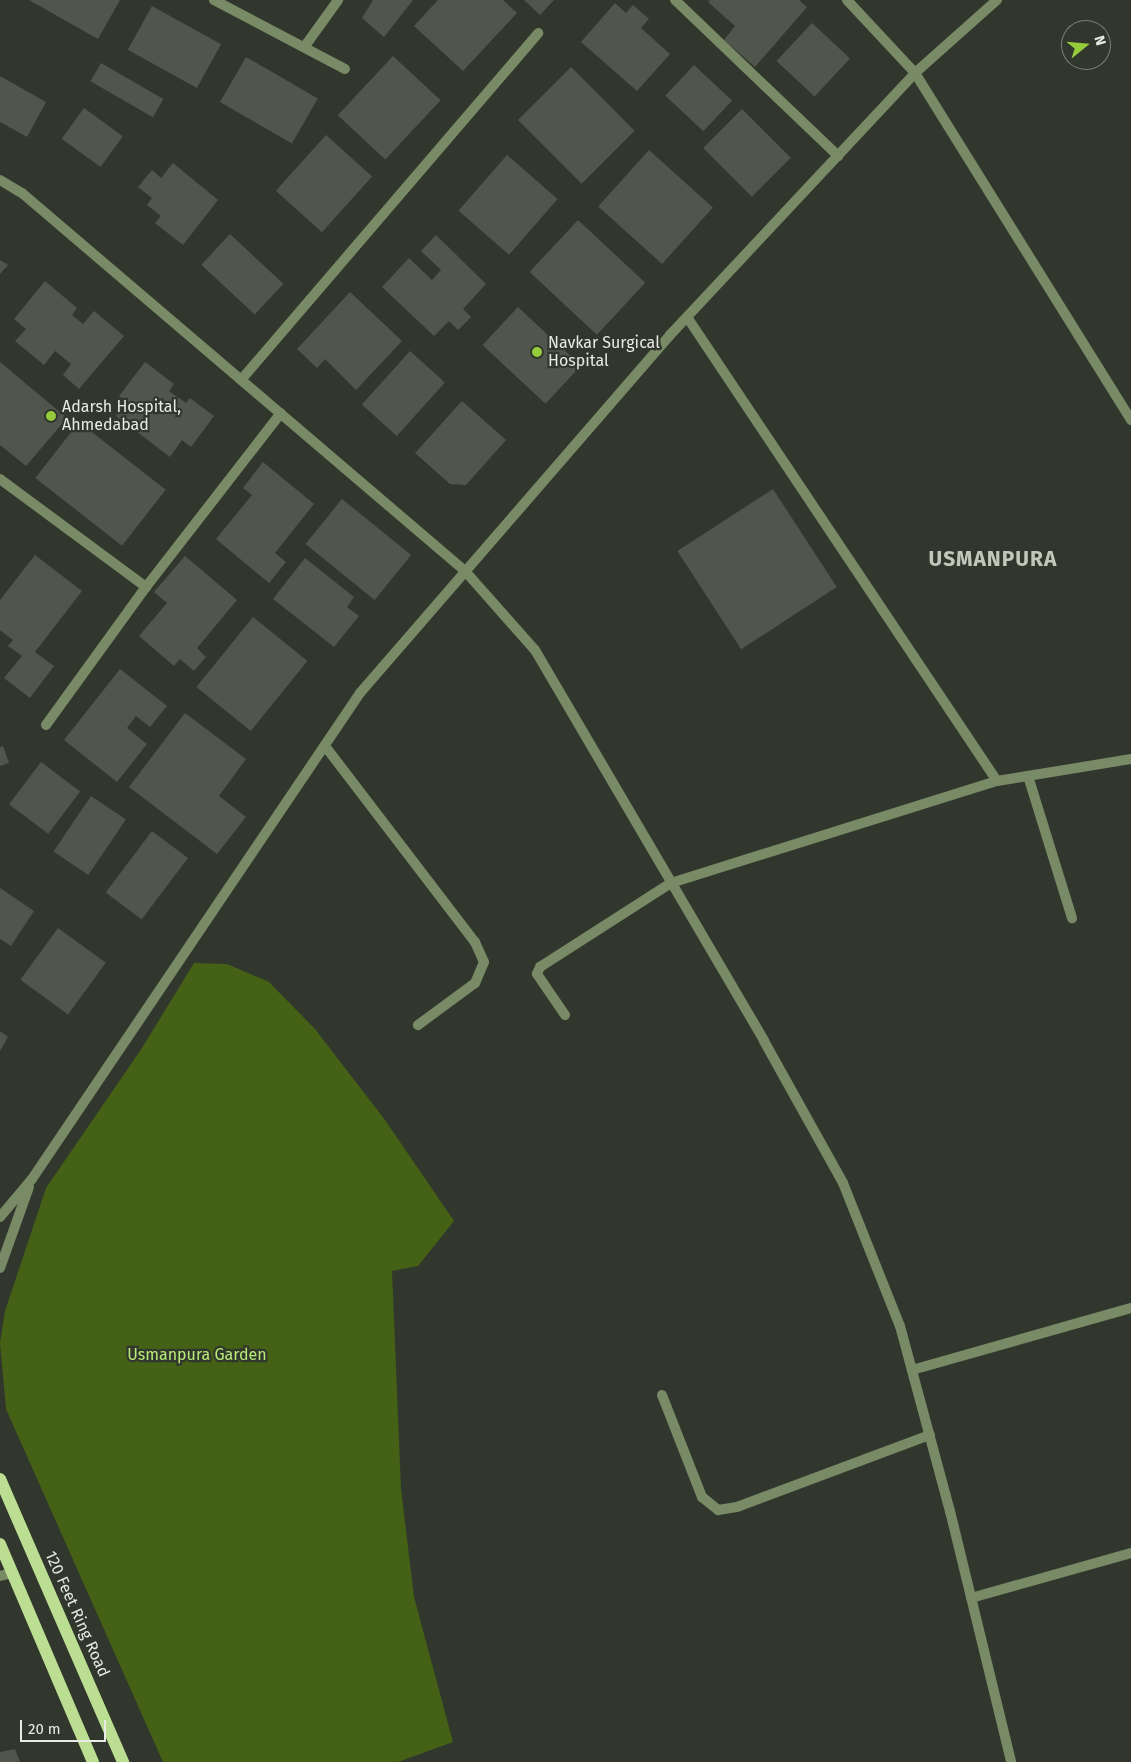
<!DOCTYPE html>
<style>
body{margin:0}
#map{position:relative;width:1131px;height:1762px;overflow:hidden;background:#32372d;font-family:"Fira Sans",sans-serif}
div>[style]{position:absolute}
[style*='--x']{left:calc(var(--x)*1px);top:calc(var(--y)*1px);width:calc(var(--w)*1px);rotate:calc(var(--a)*1deg)}
.green>*{inset:0;background:#446115}
.building>*{inset:0;background:#50564b;transform-origin:0 0}
.service>*{height:10px;margin:-5px;padding:0 5px;transform-origin:5px;border-radius:5px;background:#788a66}
.minor>*{height:10px;margin:-5px;padding:0 5px;transform-origin:5px;border-radius:5px;background:#788a66}
.tertiary>*{height:10px;margin:-5px;padding:0 5px;transform-origin:5px;border-radius:5px;background:#788a66}
.primary>*{height:12px;margin:-6px;padding:0 6px;transform-origin:6px;border-radius:6px;background:#bbde92}
.dots>*{width:14px;height:14px;translate:-50% -50%;box-sizing:border-box;border:2px solid #32372d;border-radius:50%}
span{translate:-50% -50%;white-space:nowrap;text-align:center;line-height:1.15;-webkit-text-stroke:4.5px #32372d;paint-order:stroke}
.poi-label{font-size:16px;color:#e8ebe5}
.left{translate:0 -50%;text-align:left}
.park-label{font-size:16px;color:#b8ea77}
.street-label{font-size:16px;color:#e8ebe5}
.district-label{font-size:21px;color:#c1c8bb;font-weight:700;letter-spacing:1px}
.north{position:absolute;left:1061px;top:20px;width:50px;height:50px;box-sizing:border-box;background:#32372d;border:1px solid #7b7f77;border-radius:50%;rotate:73deg;font-size:14px;font-weight:700;line-height:20px;text-align:center;color:#e8ebe5}
.north::after{content:'';display:block;margin:auto;width:18px;height:22px;background:#94cc3c;clip-path:polygon(50% 0,100% 100%,50% 72%,0 100%)}
.scale{position:absolute;left:20px;top:1720px;width:86px;height:22px;box-sizing:border-box;border:2px solid #e8ebe5;border-top:0;padding-left:6px;font-size:15px;line-height:18px;white-space:nowrap;color:#e8ebe5;-webkit-text-stroke:4px #32372d;paint-order:stroke}
</style>
<div id="map">
<div class="green">
<i style="clip-path:polygon(194px 963px,227px 964px,269px 982px,315px 1029px,385px 1120px,454px 1221px,418px 1266px,392px 1271px,401px 1489px,414px 1597px,453px 1742px,398px 1762px,163px 1762px,6px 1409px,0 1343px,5px 1311px,46px 1188px,142px 1048px)"></i>
</div>
<div class="building">
<i style="clip-path:polygon(29px 0,120px 0,98px 39px)"></i>
<i style="clip-path:polygon(373px 0,413px 0,384px 37px,362px 18px)"></i>
<i style="clip-path:polygon(438px 0,503px 0,517px 13px,463px 71px,414px 26px)"></i>
<i style="clip-path:polygon(524px 0,554px 0,540px 15px)"></i>
<i style="clip-path:polygon(710px 0,799px 0,807px 7px,755px 67px,724px 40px,735px 26px,708px 2px)"></i>
<i style="clip-path:polygon(615px 3px,626px 13px,633px 5px,649px 19px,641px 28px,670px 54px,637px 91px,581px 42px)"></i>
<i style="left:152px;top:6px;width:79px;height:50px;rotate:29deg"></i>
<i style="left:812px;top:23px;width:52px;height:52px;rotate:43deg"></i>
<i style="left:393px;top:56px;width:65px;height:81px;rotate:43deg"></i>
<i style="left:246px;top:57px;width:83px;height:52px;rotate:30deg"></i>
<i style="left:101px;top:63px;width:72px;height:21px;rotate:30deg"></i>
<i style="left:694px;top:65px;width:52px;height:42px;rotate:43deg"></i>
<i style="left:571px;top:67px;width:90px;height:75px;rotate:45deg"></i>
<i style="clip-path:polygon(0 76px,46px 102px,27px 137px,0 122px)"></i>
<i style="left:84px;top:108px;width:48px;height:38px;rotate:36deg"></i>
<i style="left:742px;top:109px;width:69px;height:55px;rotate:45deg"></i>
<i style="left:326px;top:135px;width:62px;height:75px;rotate:42deg"></i>
<i style="left:649px;top:150px;width:86px;height:76px;rotate:42deg"></i>
<i style="left:507px;top:155px;width:67px;height:74px;rotate:41deg"></i>
<i style="clip-path:polygon(173px 163px,218px 200px,183px 245px,155px 223px,161px 216px,147px 205px,152px 198px,138px 187px,152px 170px,161px 178px)"></i>
<i style="left:578px;top:220px;width:92px;height:71px;rotate:43deg"></i>
<i style="left:230px;top:234px;width:73px;height:42px;rotate:43deg"></i>
<i style="clip-path:polygon(436px 235px,486px 284px,463px 309px,471px 317px,458px 330px,449px 321px,434px 336px,382px 287px,409px 258px,432px 280px,441px 270px,421px 251px)"></i>
<i style="clip-path:polygon(0 260px,8px 265px,0 274px)"></i>
<i style="clip-path:polygon(45px 281px,77px 308px,72px 315px,83px 324px,94px 311px,124px 336px,79px 389px,63px 375px,71px 364px,55px 351px,44px 365px,15px 341px,26px 329px,14px 319px)"></i>
<i style="clip-path:polygon(350px 292px,402px 341px,356px 390px,325px 359px,317px 368px,297px 349px)"></i>
<i style="left:518px;top:307px;width:86px;height:52px;rotate:43deg"></i>
<i style="left:410px;top:351px;width:47px;height:72px;rotate:42deg"></i>
<i style="clip-path:polygon(0 362px,67px 418px,26px 466px,0 445px)"></i>
<i style="clip-path:polygon(145px 362px,174px 384px,169px 391px,186px 403px,190px 398px,214px 416px,191px 447px,182px 440px,170px 457px,116px 416px,127px 402px,119px 396px)"></i>
<i style="clip-path:polygon(462px 401px,506px 440px,466px 485px,450px 484px,415px 453px)"></i>
<i style="left:79px;top:422px;width:110px;height:71px;rotate:38deg"></i>
<i style="clip-path:polygon(263px 462px,314px 504px,275px 553px,286px 562px,269px 583px,216px 539px,252px 495px,243px 488px)"></i>
<i style="left:773px;top:489px;width:117px;height:114px;rotate:57deg"></i>
<i style="left:342px;top:499px;width:89px;height:58px;rotate:39deg"></i>
<i style="clip-path:polygon(35px 555px,82px 591px,35px 652px,54px 666px,30px 698px,4px 678px,22px 656px,8px 646px,13px 640px,0 630px,0 600px)"></i>
<i style="clip-path:polygon(185px 556px,237px 600px,197px 648px,206px 657px,194px 671px,180px 659px,174px 666px,139px 636px,167px 603px,154px 592px)"></i>
<i style="clip-path:polygon(305px 558px,354px 597px,347px 607px,359px 616px,334px 647px,273px 599px)"></i>
<i style="left:253px;top:617px;width:70px;height:90px;rotate:39deg"></i>
<i style="clip-path:polygon(120px 669px,167px 706px,150px 727px,136px 716px,127px 728px,147px 744px,117px 782px,64px 740px)"></i>
<i style="clip-path:polygon(185px 713px,246px 759px,219px 796px,246px 817px,217px 854px,129px 787px)"></i>
<i style="clip-path:polygon(3px 746px,9px 763px,0 766px,0 747px)"></i>
<i style="left:41px;top:762px;width:49px;height:53px;rotate:37deg"></i>
<i style="left:91px;top:796px;width:42px;height:67px;rotate:34deg"></i>
<i style="left:152px;top:831px;width:45px;height:77px;rotate:37deg"></i>
<i style="clip-path:polygon(0 888px,34px 911px,11px 946px,0 939px)"></i>
<i style="left:58px;top:928px;width:59px;height:64px;rotate:36deg"></i>
<i style="clip-path:polygon(0 1031px,8px 1037px,0 1051px)"></i>
<i style="clip-path:polygon(15px 1749px,20px 1762px,0 1762px,0 1752px)"></i>
</div>
<div class="service">
<i style="--x:0;--y:1576;--w:12;--a:-14"></i>
</div>
<div class="minor">
<i style="--x:214;--y:0;--w:148;--a:27.8"></i>
<i style="--x:675;--y:0;--w:226;--a:43.7"></i>
<i style="--x:847;--y:0;--w:100;--a:47"></i>
<i style="--x:915;--y:73;--w:409;--a:58.1"></i>
<i style="--x:305;--y:46;--w:57;--a:-54.3"></i>
<i style="--x:241;--y:380;--w:457;--a:-49.4"></i>
<i style="--x:0;--y:479;--w:182;--a:36.5"></i>
<i style="--x:146;--y:587;--w:220;--a:-52.2"></i>
<i style="--x:46;--y:725;--w:170;--a:-54.1"></i>
<i style="--x:325;--y:746;--w:247;--a:52.6"></i>
<i style="--x:475;--y:942;--w:22;--a:66"></i>
<i style="--x:484;--y:962;--w:23;--a:113"></i>
<i style="--x:475;--y:983;--w:71;--a:143.6"></i>
<i style="--x:1028;--y:776;--w:149;--a:72.8"></i>
<i style="--x:997;--y:781;--w:136;--a:-9.3"></i>
<i style="--x:565;--y:1015;--w:50;--a:-124.3"></i>
<i style="--x:537;--y:974;--w:8;--a:-67"></i>
<i style="--x:540;--y:967;--w:156;--a:-32.7"></i>
<i style="--x:671;--y:883;--w:342;--a:-17.4"></i>
<i style="--x:997;--y:781;--w:558;--a:-123.75"></i>
<i style="--x:912;--y:1370;--w:228;--a:-15.8"></i>
<i style="--x:662;--y:1395;--w:110;--a:68.6"></i>
<i style="--x:702;--y:1497;--w:21;--a:39"></i>
<i style="--x:718;--y:1510;--w:19;--a:-9"></i>
<i style="--x:737;--y:1507;--w:206;--a:-20.5"></i>
<i style="--x:971;--y:1598;--w:166;--a:-15.7"></i>
</div>
<div class="tertiary">
<i style="--x:0;--y:180;--w:26;--a:31"></i>
<i style="--x:22;--y:193;--w:582;--a:40.47"></i>
<i style="--x:465;--y:571;--w:106;--a:48.5"></i>
<i style="--x:535;--y:650;--w:453;--a:59.6"></i>
<i style="--x:764;--y:1041;--w:162;--a:60.9"></i>
<i style="--x:843;--y:1183;--w:154;--a:68.3"></i>
<i style="--x:900;--y:1326;--w:192;--a:74.9"></i>
<i style="--x:950;--y:1511;--w:258;--a:76.3"></i>
<i style="--x:0;--y:1217;--w:50;--a:-49.9"></i>
<i style="--x:32;--y:1179;--w:586;--a:-55.98"></i>
<i style="--x:360;--y:693;--w:474;--a:-49.1"></i>
<i style="--x:670;--y:335;--w:359;--a:-46.9"></i>
<i style="--x:915;--y:73;--w:110;--a:-41.7"></i>
<i style="--x:0;--y:1268;--w:86;--a:-70.3"></i>
</div>
<div class="primary">
<i style="--x:0;--y:1479;--w:309;--a:66.5"></i>
<i style="--x:0;--y:1544;--w:237;--a:66.9"></i>
</div>
<div class="dots">
<i style="left:537px;top:352px;background:#94cc3c"></i>
<i style="left:51px;top:416px;background:#94cc3c"></i>
</div>
<div class="poi-label">
<span class="left" style="left:548px;top:352px">Navkar Surgical<br>Hospital</span>
<span class="left" style="left:62px;top:416px">Adarsh Hospital,<br>Ahmedabad</span>
</div>
<div class="park-label">
<span style="left:197px;top:1355px">Usmanpura Garden</span>
</div>
<div class="street-label">
<span style="left:77px;top:1614px;rotate:66deg">120 Feet Ring Road</span>
</div>
<div class="district-label">
<span style="left:993px;top:559px">USMANPURA</span>
</div>
<div class="north">N</div>
<div class="scale">20 m</div>
</div>
